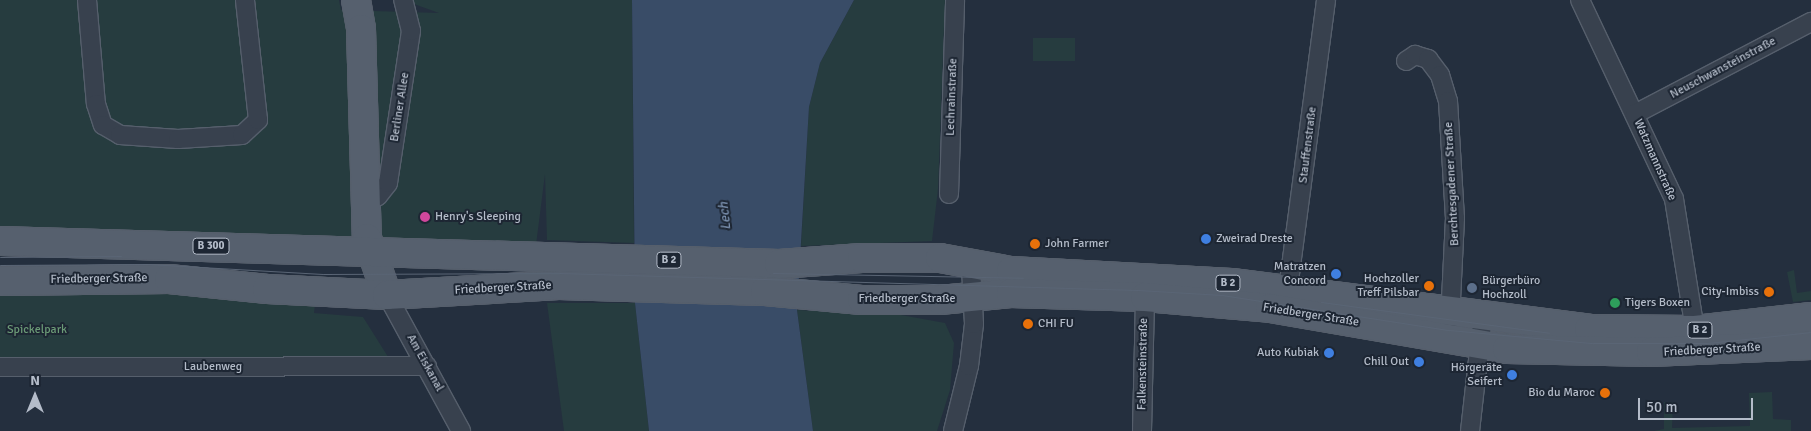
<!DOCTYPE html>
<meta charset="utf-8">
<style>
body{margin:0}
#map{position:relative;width:1811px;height:431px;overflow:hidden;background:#242f3e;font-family:Signika,sans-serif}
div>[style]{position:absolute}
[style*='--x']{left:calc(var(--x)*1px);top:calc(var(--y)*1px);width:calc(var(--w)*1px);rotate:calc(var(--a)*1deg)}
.green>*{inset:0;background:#263c3f;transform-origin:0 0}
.water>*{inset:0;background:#394c67}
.roads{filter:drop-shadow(1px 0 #565f6c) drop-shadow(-1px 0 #565f6c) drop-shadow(0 1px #565f6c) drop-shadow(0 -1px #565f6c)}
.street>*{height:18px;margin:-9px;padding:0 9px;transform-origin:9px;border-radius:9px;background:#38414e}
.primary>*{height:28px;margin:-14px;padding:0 14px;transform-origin:14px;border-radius:14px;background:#56606e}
.tram>*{height:1px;margin:-0.5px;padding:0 0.5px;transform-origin:0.5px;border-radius:0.5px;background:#5a6575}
.dots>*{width:14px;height:14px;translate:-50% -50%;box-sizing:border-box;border:2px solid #1d2633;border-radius:50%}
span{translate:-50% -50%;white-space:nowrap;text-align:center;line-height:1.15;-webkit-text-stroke:4px #1d2633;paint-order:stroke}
.shield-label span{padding:1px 4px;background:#1d2633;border:1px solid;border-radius:4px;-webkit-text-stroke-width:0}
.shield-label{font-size:11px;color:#b4bcc9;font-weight:700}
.street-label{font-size:12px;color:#b4bcc9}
.poi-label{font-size:12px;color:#b4bcc9}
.left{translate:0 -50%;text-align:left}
.right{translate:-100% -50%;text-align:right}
.park-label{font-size:12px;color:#6b9a76}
.water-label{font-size:14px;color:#7c92b1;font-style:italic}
.north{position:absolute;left:10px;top:371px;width:50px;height:50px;-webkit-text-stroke:4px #1d2633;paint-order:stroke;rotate:0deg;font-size:14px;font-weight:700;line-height:20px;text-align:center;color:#b4bcc9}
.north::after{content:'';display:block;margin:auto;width:18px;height:22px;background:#b4bcc9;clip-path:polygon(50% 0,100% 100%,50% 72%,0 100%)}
.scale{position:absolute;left:1638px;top:398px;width:115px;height:22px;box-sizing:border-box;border:2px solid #b4bcc9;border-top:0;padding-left:6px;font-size:15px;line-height:18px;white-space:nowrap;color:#b4bcc9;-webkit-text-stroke:4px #1d2633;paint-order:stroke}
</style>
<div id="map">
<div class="green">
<i style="clip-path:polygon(0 0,339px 0,341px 10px,439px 13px,403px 0,632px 0,634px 243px,547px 240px,545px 174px,536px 245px,0 230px)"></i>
<i style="clip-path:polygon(854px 0,945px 0,938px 189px,932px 241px,801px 246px,809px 107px,820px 63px)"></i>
<i style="left:1033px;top:38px;width:42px;height:23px"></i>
<i style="clip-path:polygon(1794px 270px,1797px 293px,1811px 291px,1811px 300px,1793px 302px,1787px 272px)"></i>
<i style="clip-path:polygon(0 291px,145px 291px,315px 304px,314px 313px,363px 317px,390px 360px,0 367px)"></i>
<i style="clip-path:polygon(547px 303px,635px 303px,649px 431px,564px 431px)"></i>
<i style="clip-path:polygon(797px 310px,901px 315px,945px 323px,954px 343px,950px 390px,937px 431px,813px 431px)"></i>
<i style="clip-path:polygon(1772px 392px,1773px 419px,1791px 420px,1791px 431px,1654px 431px,1664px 429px,1664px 402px,1673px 402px,1672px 428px,1750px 426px,1749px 393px)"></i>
</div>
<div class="water">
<i style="clip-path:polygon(632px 0,854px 0,820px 63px,809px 107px,797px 310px,813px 431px,649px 431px,635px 303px)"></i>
</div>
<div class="roads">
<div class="street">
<i style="--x:87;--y:0;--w:104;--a:85.1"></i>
<i style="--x:96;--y:104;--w:22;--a:72"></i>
<i style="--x:103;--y:125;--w:20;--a:30"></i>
<i style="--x:120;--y:135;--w:58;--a:3.9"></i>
<i style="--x:178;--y:139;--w:64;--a:-3.6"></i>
<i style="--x:242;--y:135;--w:22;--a:-43"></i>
<i style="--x:258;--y:120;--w:121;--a:-96.2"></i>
<i style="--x:1580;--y:0;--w:220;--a:64.7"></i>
<i style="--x:1674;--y:199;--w:133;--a:80.9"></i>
<i style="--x:1406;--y:61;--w:11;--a:-34"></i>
<i style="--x:1415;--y:55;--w:14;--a:17"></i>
<i style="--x:1428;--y:59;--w:20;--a:53"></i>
<i style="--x:1440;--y:75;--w:27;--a:73"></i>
<i style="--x:1448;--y:101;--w:117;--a:86.6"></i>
<i style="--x:1455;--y:218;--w:103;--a:92.8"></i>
<i style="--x:1635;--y:114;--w:199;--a:-27.6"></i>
<i style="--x:949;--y:194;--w:194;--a:-88.2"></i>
<i style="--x:364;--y:202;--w:15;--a:-23"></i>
<i style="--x:378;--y:196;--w:16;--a:-52"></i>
<i style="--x:388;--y:183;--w:154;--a:-81.4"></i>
<i style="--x:411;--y:31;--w:32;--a:-104"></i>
<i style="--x:1288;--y:289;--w:291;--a:-82.5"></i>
<i style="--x:387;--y:295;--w:155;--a:61.4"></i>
<i style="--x:0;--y:367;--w:427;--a:-0.1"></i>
<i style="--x:953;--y:431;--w:67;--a:-76.2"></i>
<i style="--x:969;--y:366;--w:42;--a:-83.2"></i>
<i style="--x:974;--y:324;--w:58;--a:-93"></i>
<i style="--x:1142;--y:431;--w:134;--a:-88.7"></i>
<i style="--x:1470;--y:431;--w:116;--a:-83.6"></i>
</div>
<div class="primary">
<i style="--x:356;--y:0;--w:29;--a:80"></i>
<i style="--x:361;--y:29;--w:209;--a:88.4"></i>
<i style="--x:367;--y:238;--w:60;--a:70.7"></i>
<i style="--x:0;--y:241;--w:779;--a:1.69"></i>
<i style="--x:779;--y:264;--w:83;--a:-4.1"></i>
<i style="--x:862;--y:258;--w:78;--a:0"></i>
<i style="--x:940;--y:258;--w:72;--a:10.4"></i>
<i style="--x:1011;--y:271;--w:221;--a:3.1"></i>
<i style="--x:1232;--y:283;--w:360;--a:7.3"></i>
<i style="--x:1589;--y:329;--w:106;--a:0.5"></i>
<i style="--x:1695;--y:330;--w:117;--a:-6.4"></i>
<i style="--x:0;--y:281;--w:169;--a:-0.7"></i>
<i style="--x:169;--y:279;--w:99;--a:5.8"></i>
<i style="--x:267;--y:289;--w:120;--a:2.9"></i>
<i style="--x:387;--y:295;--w:172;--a:-3.3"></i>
<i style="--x:559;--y:285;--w:206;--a:1.7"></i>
<i style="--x:765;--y:291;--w:97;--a:5.3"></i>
<i style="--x:862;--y:300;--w:78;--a:0"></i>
<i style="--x:940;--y:300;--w:71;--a:-5.6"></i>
<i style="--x:1011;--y:293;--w:134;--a:1.7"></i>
<i style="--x:1145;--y:297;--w:125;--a:5"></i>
<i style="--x:1270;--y:308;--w:241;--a:9.8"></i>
<i style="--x:1507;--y:349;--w:144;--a:1.2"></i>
<i style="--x:1651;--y:352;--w:160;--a:-2.5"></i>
</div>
</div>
<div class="tram">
<i style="--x:0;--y:257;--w:121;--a:-0.5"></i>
<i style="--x:0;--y:265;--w:148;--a:-0.4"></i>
<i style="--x:148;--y:264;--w:175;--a:3.3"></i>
<i style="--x:323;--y:274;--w:236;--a:-0.2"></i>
<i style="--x:559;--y:273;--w:579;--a:1.68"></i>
<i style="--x:1138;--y:290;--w:84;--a:3.4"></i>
<i style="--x:1222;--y:295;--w:230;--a:8.8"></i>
<i style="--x:1449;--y:330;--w:145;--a:5.2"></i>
<i style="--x:1593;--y:343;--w:114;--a:0"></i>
<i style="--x:1707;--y:343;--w:105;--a:-6"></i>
<i style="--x:773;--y:273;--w:250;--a:1.1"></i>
<i style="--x:1321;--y:302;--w:230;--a:7.7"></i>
</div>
<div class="dots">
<i style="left:425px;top:217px;background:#d1479c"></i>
<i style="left:1206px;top:239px;background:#3f7fe0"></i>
<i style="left:1035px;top:244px;background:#e8710a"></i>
<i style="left:1336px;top:274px;background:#3f7fe0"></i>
<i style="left:1429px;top:286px;background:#e8710a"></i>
<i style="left:1472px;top:288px;background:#5c6f8a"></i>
<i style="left:1769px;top:292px;background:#e8710a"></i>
<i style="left:1615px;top:303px;background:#2e9e5b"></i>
<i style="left:1028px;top:324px;background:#e8710a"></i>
<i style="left:1329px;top:353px;background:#3f7fe0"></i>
<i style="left:1419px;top:362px;background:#3f7fe0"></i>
<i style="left:1512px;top:375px;background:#3f7fe0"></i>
<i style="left:1605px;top:393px;background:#e8710a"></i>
</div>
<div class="shield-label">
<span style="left:211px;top:246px">B 300</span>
<span style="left:669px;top:260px">B 2</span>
<span style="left:1228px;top:283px">B 2</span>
<span style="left:1700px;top:330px">B 2</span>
</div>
<div class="street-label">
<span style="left:1723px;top:68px;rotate:-28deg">Neuschwansteinstraße</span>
<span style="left:952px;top:97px;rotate:-88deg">Lechrainstraße</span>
<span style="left:400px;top:107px;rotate:-81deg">Berliner Allee</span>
<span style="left:1308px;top:145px;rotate:-83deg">Stauffenstraße</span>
<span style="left:1655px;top:160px;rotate:66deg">Watzmannstraße</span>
<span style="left:1452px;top:184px;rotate:-93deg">Berchtesgadener Straße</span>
<span style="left:99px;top:279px;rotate:-1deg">Friedberger Straße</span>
<span style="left:503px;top:288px;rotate:-3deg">Friedberger Straße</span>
<span style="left:907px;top:299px">Friedberger Straße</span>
<span style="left:1311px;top:315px;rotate:9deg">Friedberger Straße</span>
<span style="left:1712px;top:350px;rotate:-3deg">Friedberger Straße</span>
<span style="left:425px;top:363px;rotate:61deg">Am Eiskanal</span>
<span style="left:1143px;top:364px;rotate:-89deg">Falkensteinstraße</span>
<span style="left:213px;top:367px">Laubenweg</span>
</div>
<div class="poi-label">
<span class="left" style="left:435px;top:217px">Henry's Sleeping</span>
<span class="left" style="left:1216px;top:239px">Zweirad Dreste</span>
<span class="left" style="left:1045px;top:244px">John Farmer</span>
<span class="right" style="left:1326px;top:274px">Matratzen<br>Concord</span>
<span class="right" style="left:1419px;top:286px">Hochzoller<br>Treff Pilsbar</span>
<span class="left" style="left:1482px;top:288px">Bürgerbüro<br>Hochzoll</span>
<span class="right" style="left:1759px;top:292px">City-Imbiss</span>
<span class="left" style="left:1625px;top:303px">Tigers Boxen</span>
<span class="left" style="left:1038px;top:324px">CHI FU</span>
<span class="right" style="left:1319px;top:353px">Auto Kubiak</span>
<span class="right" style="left:1409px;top:362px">Chill Out</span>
<span class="right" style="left:1502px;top:375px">Hörgeräte<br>Seifert</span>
<span class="right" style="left:1595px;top:393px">Bio du Maroc</span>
</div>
<div class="park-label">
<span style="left:37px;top:330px">Spickelpark</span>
</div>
<div class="water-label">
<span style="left:725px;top:216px;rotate:-96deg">Lech</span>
</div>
<div class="north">N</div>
<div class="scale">50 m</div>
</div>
